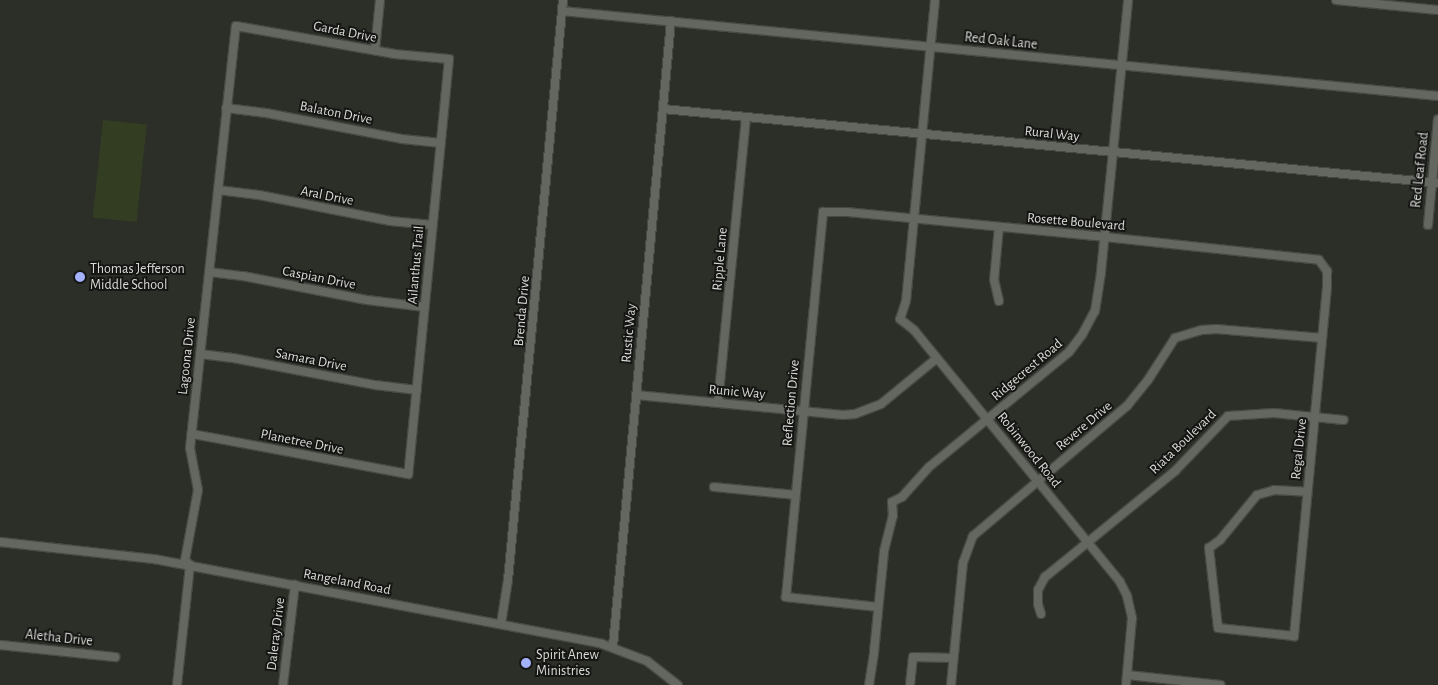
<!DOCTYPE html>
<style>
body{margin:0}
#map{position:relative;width:1438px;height:685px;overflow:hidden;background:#2c2f28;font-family:"Alegreya Sans",sans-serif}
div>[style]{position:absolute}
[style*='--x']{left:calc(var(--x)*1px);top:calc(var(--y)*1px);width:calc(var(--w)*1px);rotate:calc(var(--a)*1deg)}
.green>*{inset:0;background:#333d22;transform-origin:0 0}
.roads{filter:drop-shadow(1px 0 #474a44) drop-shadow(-1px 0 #474a44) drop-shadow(0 1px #474a44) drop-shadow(0 -1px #474a44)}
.minor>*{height:8px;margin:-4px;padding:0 4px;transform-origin:4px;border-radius:4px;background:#646760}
.dots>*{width:14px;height:14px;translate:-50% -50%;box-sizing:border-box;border:2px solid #151613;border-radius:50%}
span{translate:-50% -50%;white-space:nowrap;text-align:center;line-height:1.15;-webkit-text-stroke:4px #151613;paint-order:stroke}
.street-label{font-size:14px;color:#d9dbd7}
.poi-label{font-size:14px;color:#d9dbd7}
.left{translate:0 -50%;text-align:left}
</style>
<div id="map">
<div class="green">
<i style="left:103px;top:120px;width:44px;height:98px;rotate:6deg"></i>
</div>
<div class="roads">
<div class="minor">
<i style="--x:935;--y:0;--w:302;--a:95.5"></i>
<i style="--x:906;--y:301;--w:19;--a:108"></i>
<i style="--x:900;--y:319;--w:18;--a:38"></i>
<i style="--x:914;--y:330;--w:325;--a:50.7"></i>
<i style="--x:1120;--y:582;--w:16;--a:63"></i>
<i style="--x:1127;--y:596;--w:23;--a:77"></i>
<i style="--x:1132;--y:618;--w:67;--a:95.1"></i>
<i style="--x:1336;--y:0;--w:102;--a:5.6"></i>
<i style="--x:562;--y:11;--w:880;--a:5.54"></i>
<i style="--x:375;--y:50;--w:50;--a:-84.3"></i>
<i style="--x:226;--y:108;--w:40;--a:7.1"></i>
<i style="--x:266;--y:113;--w:138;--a:10.8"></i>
<i style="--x:402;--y:139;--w:39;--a:6"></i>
<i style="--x:663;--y:109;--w:779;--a:5.45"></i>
<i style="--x:218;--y:190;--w:41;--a:7"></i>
<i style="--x:259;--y:195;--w:134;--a:11.2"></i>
<i style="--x:390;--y:221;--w:43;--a:5.3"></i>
<i style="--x:1428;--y:225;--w:106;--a:-84.6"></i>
<i style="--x:209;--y:272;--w:34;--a:7"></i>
<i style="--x:243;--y:276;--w:126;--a:11"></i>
<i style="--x:367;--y:300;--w:58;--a:6.9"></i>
<i style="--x:999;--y:301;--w:22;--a:-103"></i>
<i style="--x:994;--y:280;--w:53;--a:-84.6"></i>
<i style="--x:200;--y:354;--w:33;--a:7"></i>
<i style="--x:233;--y:358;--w:145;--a:10.8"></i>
<i style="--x:375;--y:385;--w:42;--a:6.8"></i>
<i style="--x:636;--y:395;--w:208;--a:5.5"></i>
<i style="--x:843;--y:415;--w:12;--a:-5"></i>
<i style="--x:855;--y:414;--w:28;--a:-21"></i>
<i style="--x:881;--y:404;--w:72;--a:-39.4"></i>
<i style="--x:718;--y:403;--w:287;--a:-84.4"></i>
<i style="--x:714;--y:487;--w:81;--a:5.6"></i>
<i style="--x:0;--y:542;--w:155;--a:6.3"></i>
<i style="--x:154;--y:559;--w:456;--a:10.7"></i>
<i style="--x:602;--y:644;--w:48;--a:20.7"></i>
<i style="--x:647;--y:661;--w:39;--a:38"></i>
<i style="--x:878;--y:607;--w:93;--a:-173.8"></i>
<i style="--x:786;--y:597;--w:387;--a:-84.5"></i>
<i style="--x:823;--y:212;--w:24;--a:0"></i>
<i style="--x:847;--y:212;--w:259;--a:5.5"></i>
<i style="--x:1105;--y:237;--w:215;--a:6.1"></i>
<i style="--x:1319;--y:260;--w:14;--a:54"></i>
<i style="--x:1327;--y:271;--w:16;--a:90"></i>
<i style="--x:1327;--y:287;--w:351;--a:95.4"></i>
<i style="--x:1294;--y:636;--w:76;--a:-174"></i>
<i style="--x:1218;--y:628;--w:81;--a:-96.4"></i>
<i style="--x:1209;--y:548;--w:14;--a:-36"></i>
<i style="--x:1220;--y:540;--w:58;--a:-50.6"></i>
<i style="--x:1257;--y:495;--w:18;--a:-16"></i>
<i style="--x:1274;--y:490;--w:33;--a:3"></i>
<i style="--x:1041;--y:614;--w:10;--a:-107"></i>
<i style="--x:1038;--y:604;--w:14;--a:-90"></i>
<i style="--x:1038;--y:590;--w:15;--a:-62"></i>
<i style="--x:1045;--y:577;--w:168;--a:-39.2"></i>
<i style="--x:1175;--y:471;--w:76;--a:-46.1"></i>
<i style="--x:1228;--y:416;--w:46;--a:-3.7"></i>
<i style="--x:1274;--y:413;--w:70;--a:5.7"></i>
<i style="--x:501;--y:624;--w:45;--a:-81"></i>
<i style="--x:508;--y:580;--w:583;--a:-84.58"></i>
<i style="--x:0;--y:645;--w:116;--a:6"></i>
<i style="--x:613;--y:646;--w:628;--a:-84.7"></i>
<i style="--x:1127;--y:675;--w:94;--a:6.1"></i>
<i style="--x:177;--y:685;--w:121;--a:-83.8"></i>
<i style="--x:190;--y:565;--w:7;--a:-135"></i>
<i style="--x:185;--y:560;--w:71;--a:-79.5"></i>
<i style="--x:198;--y:490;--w:43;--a:-100.8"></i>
<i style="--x:190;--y:448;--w:424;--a:-83.8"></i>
<i style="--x:236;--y:26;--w:160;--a:10"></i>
<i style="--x:394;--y:54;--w:55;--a:5.2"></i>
<i style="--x:449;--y:59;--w:417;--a:95.6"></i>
<i style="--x:408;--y:474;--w:220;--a:-169.5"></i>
<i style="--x:283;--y:685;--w:101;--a:-83.2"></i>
<i style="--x:869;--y:685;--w:33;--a:-81"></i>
<i style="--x:874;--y:652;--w:101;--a:-84.3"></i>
<i style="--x:884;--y:551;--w:36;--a:-76"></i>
<i style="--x:893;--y:516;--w:14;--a:-94"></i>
<i style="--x:892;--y:502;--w:11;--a:-27"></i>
<i style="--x:902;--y:497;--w:40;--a:-48"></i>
<i style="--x:929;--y:467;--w:181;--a:-39.4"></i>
<i style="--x:1069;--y:352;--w:21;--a:-53"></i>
<i style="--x:1082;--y:335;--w:27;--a:-62"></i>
<i style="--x:1095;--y:311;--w:39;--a:-81"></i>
<i style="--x:1101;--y:272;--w:273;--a:-84.3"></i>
<i style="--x:910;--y:685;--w:28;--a:-84"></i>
<i style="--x:913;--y:657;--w:40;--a:1.4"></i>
<i style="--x:951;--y:685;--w:123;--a:-84.4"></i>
<i style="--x:963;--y:563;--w:29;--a:-70"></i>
<i style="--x:973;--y:536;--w:202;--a:-40.2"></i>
<i style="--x:1127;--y:406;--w:33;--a:-51"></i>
<i style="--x:1148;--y:380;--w:50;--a:-57.3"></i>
<i style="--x:1175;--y:338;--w:28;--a:-17"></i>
<i style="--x:1202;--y:330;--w:15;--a:-4"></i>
<i style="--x:1217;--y:329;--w:105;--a:4.9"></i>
</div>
</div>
<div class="dots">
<i style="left:80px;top:277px;background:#a4b2fc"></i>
<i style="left:526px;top:663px;background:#a4b2fc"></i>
</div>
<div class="street-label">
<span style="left:345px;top:32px;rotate:11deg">Garda Drive</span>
<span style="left:1001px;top:41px;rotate:6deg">Red Oak Lane</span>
<span style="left:336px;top:113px;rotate:11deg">Balaton Drive</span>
<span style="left:1052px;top:134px;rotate:6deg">Rural Way</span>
<span style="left:1420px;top:170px;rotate:-84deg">Red Leaf Road</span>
<span style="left:327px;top:196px;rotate:11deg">Aral Drive</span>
<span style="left:1076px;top:222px;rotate:5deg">Rosette Boulevard</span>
<span style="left:720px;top:259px;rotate:-85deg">Ripple Lane</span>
<span style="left:416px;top:265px;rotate:-85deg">Ailanthus Trail</span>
<span style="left:319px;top:278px;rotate:11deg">Caspian Drive</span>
<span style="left:522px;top:311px;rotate:-85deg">Brenda Drive</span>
<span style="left:629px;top:333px;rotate:-85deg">Rustic Way</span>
<span style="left:187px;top:356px;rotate:-84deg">Lagoona Drive</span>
<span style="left:311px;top:360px;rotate:11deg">Samara Drive</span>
<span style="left:1027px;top:370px;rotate:-40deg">Ridgecrest Road</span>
<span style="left:737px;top:392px;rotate:5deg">Runic Way</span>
<span style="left:791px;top:403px;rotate:-85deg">Reflection Drive</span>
<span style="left:1084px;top:426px;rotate:-40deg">Revere Drive</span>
<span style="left:302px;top:442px;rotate:11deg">Planetree Drive</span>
<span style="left:1183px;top:442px;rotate:-44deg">Riata Boulevard</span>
<span style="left:1299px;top:449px;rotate:-84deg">Regal Drive</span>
<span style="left:1029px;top:450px;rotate:51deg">Robinwood Road</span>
<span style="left:347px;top:582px;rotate:11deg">Rangeland Road</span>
<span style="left:276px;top:634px;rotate:-83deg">Daleray Drive</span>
<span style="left:59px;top:638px;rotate:6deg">Aletha Drive</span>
</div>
<div class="poi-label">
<span class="left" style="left:90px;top:277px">Thomas Jefferson<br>Middle School</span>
<span class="left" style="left:536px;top:663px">Spirit Anew<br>Ministries</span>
</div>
</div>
